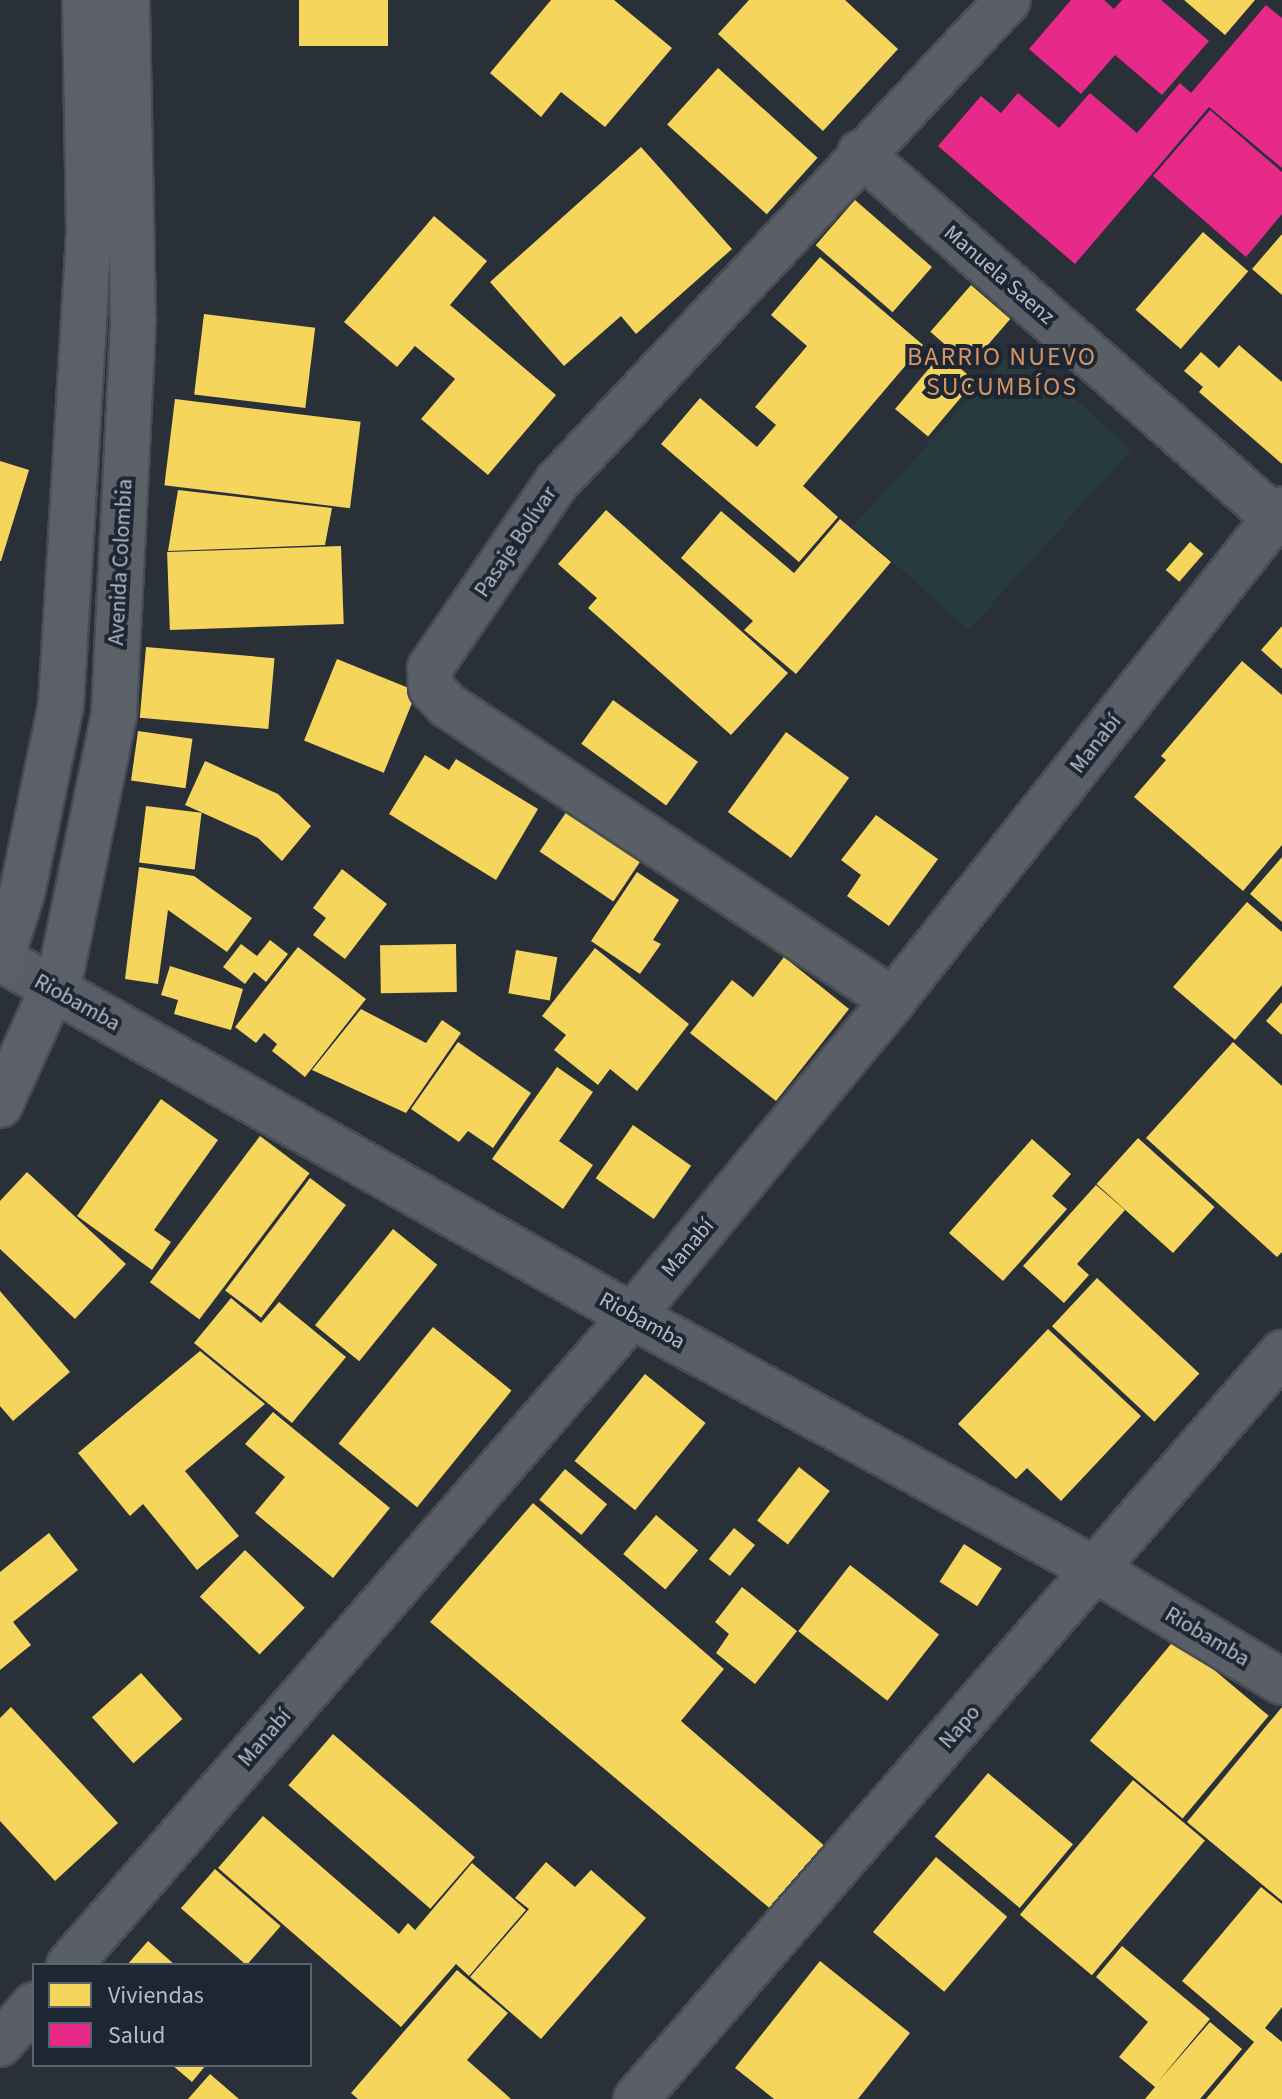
<!DOCTYPE html>
<meta charset="utf-8">
<style>
body{margin:0}
#map{position:relative;width:1282px;height:2099px;overflow:hidden;background:#2a3038;font-family:"Source Sans 3",sans-serif}
div>[style]{position:absolute}
[style*='--x']{left:calc(var(--x)*1px);top:calc(var(--y)*1px);width:calc(var(--w)*1px);rotate:calc(var(--a)*1deg)}
.green>*{inset:0;background:#273a3e;transform-origin:0 0}
.homes>*{inset:0;background:#f6d55c;transform-origin:0 0}
.health>*{inset:0;background:#e7298a}
.roads{filter:drop-shadow(2px 0 #484c53) drop-shadow(-2px 0 #484c53) drop-shadow(0 2px #484c53) drop-shadow(0 -2px #484c53)}
.minor>*{height:44px;margin:-22px;padding:0 22px;transform-origin:22px;border-radius:22px;background:#5a5e66}
.primary>*{height:44px;margin:-22px;padding:0 22px;transform-origin:22px;border-radius:22px;background:#5c6168}
span{translate:-50% -50%;white-space:nowrap;text-align:center;line-height:1.15;-webkit-text-stroke:8px #1d2633;paint-order:stroke}
.street-label{font-size:22px;color:#b4bcc9}
.quarter-label{font-size:26px;color:#d59563;letter-spacing:2px}
.legend{position:absolute;left:32px;top:1963px;width:280px;height:104px;box-sizing:border-box;background:#1d2633;border:2px solid #59626f;margin:0;padding:10px 14px;list-style:none;font-size:24px;color:#b4bcc9}
.legend li{display:flex;align-items:center;gap:16px;height:40px}
.legend b{width:40px;border:2px solid #59626f}
</style>
<div id="map">
<div class="green">
<i style="left:1016px;top:346px;width:155px;height:243px;rotate:42deg"></i>
</div>
<div class="homes">
<i style="left:299px;top:0;width:89px;height:46px"></i>
<i style="clip-path:polygon(551px 0,614px 0,672px 48px,605px 127px,561px 92px,541px 117px,490px 73px)"></i>
<i style="clip-path:polygon(749px 0,845px 0,898px 49px,823px 131px,718px 34px)"></i>
<i style="clip-path:polygon(1184px 0,1255px 0,1225px 35px)"></i>
<i style="left:718px;top:68px;width:134px;height:76px;rotate:42deg"></i>
<i style="clip-path:polygon(641px 147px,732px 249px,636px 334px,621px 316px,564px 366px,490px 282px)"></i>
<i style="left:855px;top:200px;width:102px;height:60px;rotate:41deg"></i>
<i style="clip-path:polygon(434px 216px,487px 261px,450px 305px,556px 395px,488px 475px,421px 419px,455px 379px,415px 346px,397px 367px,344px 322px)"></i>
<i style="left:1203px;top:232px;width:60px;height:103px;rotate:41deg"></i>
<i style="clip-path:polygon(1282px 234px,1282px 295px,1252px 269px)"></i>
<i style="clip-path:polygon(820px 257px,923px 345px,803px 486px,838px 517px,799px 562px,661px 444px,700px 398px,757px 447px,776px 425px,755px 407px,807px 346px,771px 315px)"></i>
<i style="left:971px;top:285px;width:52px;height:62px;rotate:41deg"></i>
<i style="left:204px;top:314px;width:112px;height:81px;rotate:7deg"></i>
<i style="clip-path:polygon(1239px 345px,1282px 382px,1282px 464px,1199px 392px,1203px 387px,1184px 371px,1201px 352px,1219px 368px)"></i>
<i style="left:942px;top:353px;width:43px;height:73px;rotate:40deg"></i>
<i style="left:175px;top:399px;width:187px;height:87px;rotate:7deg"></i>
<i style="clip-path:polygon(0 461px,29px 470px,1px 561px,0 561px)"></i>
<i style="clip-path:polygon(178px 490px,332px 508px,325px 545px,168px 551px)"></i>
<i style="clip-path:polygon(606px 510px,788px 673px,731px 735px,588px 608px,597px 598px,558px 564px)"></i>
<i style="clip-path:polygon(721px 511px,794px 573px,840px 519px,891px 562px,796px 674px,744px 630px,753px 621px,681px 558px)"></i>
<i style="left:1190px;top:542px;width:18px;height:37px;rotate:41deg"></i>
<i style="left:341px;top:546px;width:78px;height:174px;rotate:88deg"></i>
<i style="clip-path:polygon(1282px 626px,1282px 669px,1261px 650px)"></i>
<i style="left:146px;top:647px;width:129px;height:71px;rotate:5deg"></i>
<i style="left:337px;top:659px;width:86px;height:88px;rotate:22deg"></i>
<i style="clip-path:polygon(1242px 661px,1282px 695px,1282px 845px,1243px 891px,1134px 797px,1166px 760px,1161px 756px)"></i>
<i style="left:613px;top:700px;width:105px;height:54px;rotate:36deg"></i>
<i style="left:138px;top:731px;width:55px;height:50px;rotate:8deg"></i>
<i style="left:786px;top:732px;width:78px;height:99px;rotate:36deg"></i>
<i style="clip-path:polygon(425px 755px,449px 770px,456px 759px,538px 809px,496px 880px,389px 814px)"></i>
<i style="clip-path:polygon(205px 761px,278px 794px,311px 826px,282px 861px,258px 838px,185px 805px)"></i>
<i style="left:146px;top:806px;width:56px;height:57px;rotate:7deg"></i>
<i style="left:567px;top:811px;width:89px;height:49px;rotate:34deg"></i>
<i style="clip-path:polygon(876px 815px,938px 859px,889px 926px,847px 896px,861px 875px,841px 860px)"></i>
<i style="clip-path:polygon(1282px 857px,1282px 922px,1250px 894px)"></i>
<i style="clip-path:polygon(139px 867px,194px 876px,252px 918px,227px 952px,168px 910px,158px 984px,125px 979px)"></i>
<i style="clip-path:polygon(342px 869px,387px 904px,345px 959px,313px 935px,326px 918px,313px 908px)"></i>
<i style="clip-path:polygon(637px 872px,679px 900px,653px 940px,661px 944px,640px 974px,591px 941px)"></i>
<i style="clip-path:polygon(1247px 902px,1282px 932px,1282px 985px,1235px 1040px,1173px 987px)"></i>
<i style="clip-path:polygon(270px 940px,288px 954px,266px 982px,254px 972px,245px 984px,223px 967px,241px 944px,257px 956px)"></i>
<i style="left:456px;top:944px;width:48px;height:76px;rotate:89deg"></i>
<i style="clip-path:polygon(298px 947px,366px 999px,305px 1077px,272px 1051px,277px 1044px,264px 1033px,256px 1043px,235px 1027px)"></i>
<i style="clip-path:polygon(595px 948px,689px 1024px,637px 1091px,610px 1069px,598px 1085px,554px 1050px,566px 1035px,542px 1016px)"></i>
<i style="left:516px;top:950px;width:42px;height:44px;rotate:10deg"></i>
<i style="clip-path:polygon(784px 957px,849px 1009px,776px 1101px,690px 1033px,732px 980px,753px 997px)"></i>
<i style="clip-path:polygon(170px 966px,243px 989px,231px 1030px,174px 1014px,178px 1000px,161px 995px)"></i>
<i style="clip-path:polygon(1282px 1002px,1282px 1035px,1266px 1021px)"></i>
<i style="clip-path:polygon(361px 1009px,426px 1043px,442px 1020px,461px 1033px,406px 1113px,312px 1070px)"></i>
<i style="clip-path:polygon(458px 1042px,531px 1093px,493px 1148px,468px 1131px,459px 1142px,411px 1109px)"></i>
<i style="clip-path:polygon(1233px 1042px,1282px 1086px,1282px 1252px,1277px 1257px,1146px 1138px)"></i>
<i style="clip-path:polygon(557px 1067px,593px 1092px,559px 1141px,593px 1165px,563px 1209px,492px 1159px)"></i>
<i style="clip-path:polygon(161px 1099px,218px 1140px,154px 1230px,171px 1242px,152px 1270px,77px 1216px)"></i>
<i style="left:633px;top:1125px;width:71px;height:65px;rotate:35deg"></i>
<i style="left:260px;top:1136px;width:62px;height:183px;rotate:37deg"></i>
<i style="left:1138px;top:1138px;width:103px;height:62px;rotate:42deg"></i>
<i style="clip-path:polygon(1032px 1139px,1071px 1174px,1052px 1196px,1067px 1209px,1003px 1281px,949px 1233px)"></i>
<i style="clip-path:polygon(27px 1172px,126px 1264px,75px 1319px,0 1249px,0 1201px)"></i>
<i style="left:310px;top:1178px;width:45px;height:141px;rotate:37deg"></i>
<i style="clip-path:polygon(1096px 1185px,1125px 1210px,1077px 1264px,1089px 1275px,1064px 1303px,1023px 1266px)"></i>
<i style="left:393px;top:1229px;width:57px;height:124px;rotate:39deg"></i>
<i style="left:1097px;top:1278px;width:140px;height:66px;rotate:43deg"></i>
<i style="clip-path:polygon(0 1291px,70px 1372px,13px 1421px,0 1406px)"></i>
<i style="clip-path:polygon(231px 1298px,261px 1323px,279px 1302px,346px 1357px,292px 1423px,194px 1343px)"></i>
<i style="left:433px;top:1327px;width:101px;height:150px;rotate:39deg"></i>
<i style="clip-path:polygon(1048px 1329px,1141px 1416px,1061px 1501px,1027px 1468px,1016px 1479px,958px 1424px)"></i>
<i style="clip-path:polygon(200px 1351px,265px 1404px,185px 1471px,239px 1536px,197px 1570px,143px 1504px,130px 1516px,78px 1453px)"></i>
<i style="left:645px;top:1374px;width:78px;height:112px;rotate:39deg"></i>
<i style="clip-path:polygon(273px 1412px,390px 1508px,333px 1578px,255px 1513px,285px 1477px,245px 1444px)"></i>
<i style="left:799px;top:1467px;width:39px;height:68px;rotate:38deg"></i>
<i style="left:565px;top:1469px;width:55px;height:40px;rotate:40deg"></i>
<i style="clip-path:polygon(533px 1503px,724px 1669px,681px 1721px,827px 1848px,773px 1911px,430px 1622px)"></i>
<i style="left:656px;top:1515px;width:55px;height:51px;rotate:40deg"></i>
<i style="left:734px;top:1528px;width:27px;height:40px;rotate:39deg"></i>
<i style="clip-path:polygon(49px 1533px,78px 1570px,13px 1622px,31px 1645px,0 1670px,0 1572px)"></i>
<i style="left:964px;top:1544px;width:45px;height:45px;rotate:33deg"></i>
<i style="left:245px;top:1550px;width:83px;height:65px;rotate:44deg"></i>
<i style="left:850px;top:1565px;width:113px;height:84px;rotate:38deg"></i>
<i style="clip-path:polygon(742px 1587px,797px 1631px,755px 1684px,716px 1653px,729px 1634px,715px 1622px)"></i>
<i style="left:1176px;top:1638px;width:121px;height:134px;rotate:40deg"></i>
<i style="left:141px;top:1673px;width:62px;height:66px;rotate:48deg"></i>
<i style="clip-path:polygon(11px 1707px,118px 1823px,55px 1881px,0 1821px,0 1718px)"></i>
<i style="clip-path:polygon(1282px 1707px,1282px 1901px,1187px 1822px)"></i>
<i style="left:333px;top:1734px;width:188px;height:68px;rotate:41deg"></i>
<i style="left:988px;top:1773px;width:111px;height:83px;rotate:40deg"></i>
<i style="left:1133px;top:1780px;width:94px;height:176px;rotate:40deg"></i>
<i style="clip-path:polygon(263px 1816px,399px 1934px,408px 1923px,415px 1930px,472px 1863px,526px 1910px,469px 1976px,456px 1964px,401px 2027px,218px 1868px)"></i>
<i style="left:936px;top:1857px;width:93px;height:98px;rotate:40deg"></i>
<i style="clip-path:polygon(546px 1862px,575px 1887px,591px 1870px,646px 1918px,541px 2039px,470px 1977px,529px 1909px,515px 1898px)"></i>
<i style="left:215px;top:1869px;width:87px;height:52px;rotate:41deg"></i>
<i style="clip-path:polygon(1261px 1887px,1282px 1904px,1282px 2007px,1265px 2028px,1282px 2042px,1282px 2099px,1206px 2099px,1254px 2042px,1182px 1981px)"></i>
<i style="clip-path:polygon(148px 1941px,175px 1965px,127px 1965px)"></i>
<i style="clip-path:polygon(1122px 1946px,1210px 2019px,1157px 2083px,1210px 2022px,1242px 2049px,1200px 2099px,1145px 2099px,1155px 2087px,1119px 2057px,1148px 2022px,1096px 1977px)"></i>
<i style="clip-path:polygon(820px 1961px,910px 2033px,858px 2099px,774px 2099px,735px 2068px)"></i>
<i style="clip-path:polygon(457px 1970px,508px 2013px,467px 2060px,511px 2099px,358px 2099px,351px 2093px)"></i>
<i style="clip-path:polygon(172px 2065px,206px 2065px,192px 2082px)"></i>
<i style="clip-path:polygon(210px 2074px,239px 2099px,188px 2099px)"></i>
</div>
<div class="health">
<i style="clip-path:polygon(1071px 0,1104px 0,1114px 9px,1122px 0,1161px 0,1209px 41px,1162px 95px,1115px 55px,1081px 94px,1029px 49px)"></i>
<i style="clip-path:polygon(1266px 5px,1282px 18px,1282px 168px,1209px 107px,1075px 264px,938px 146px,981px 96px,1001px 113px,1018px 93px,1059px 128px,1090px 93px,1137px 133px,1180px 83px,1191px 93px)"></i>
<i style="clip-path:polygon(1210px 110px,1282px 172px,1282px 214px,1246px 257px,1153px 176px)"></i>
</div>
<div class="roads">
<div class="minor">
<i style="--x:860;--y:153;--w:562;--a:41.32"></i>
<i style="--x:1;--y:959;--w:725;--a:29.5"></i>
<i style="--x:632;--y:1316;--w:529;--a:28.7"></i>
<i style="--x:1096;--y:1570;--w:217;--a:31.1"></i>
<i style="--x:893;--y:1000;--w:535;--a:-146.52"></i>
<i style="--x:447;--y:705;--w:23;--a:-133"></i>
<i style="--x:431;--y:688;--w:20;--a:-93"></i>
<i style="--x:430;--y:668;--w:225;--a:-55.7"></i>
<i style="--x:557;--y:482;--w:660;--a:-46.9"></i>
<i style="--x:69;--y:1965;--w:859;--a:-49.06"></i>
<i style="--x:632;--y:1316;--w:410;--a:-50.4"></i>
<i style="--x:893;--y:1000;--w:626;--a:-51.61"></i>
<i style="--x:0;--y:2044;--w:52;--a:-48.9"></i>
<i style="--x:636;--y:2099;--w:987;--a:-49.11"></i>
</div>
<div class="primary">
<i style="--x:0;--y:962;--w:72;--a:-72.3"></i>
<i style="--x:22;--y:893;--w:192;--a:-78.3"></i>
<i style="--x:61;--y:705;--w:476;--a:-86.6"></i>
<i style="--x:89;--y:230;--w:230;--a:-91"></i>
<i style="--x:0;--y:1105;--w:150;--a:-65.7"></i>
<i style="--x:62;--y:968;--w:259;--a:-78.4"></i>
<i style="--x:114;--y:714;--w:395;--a:-87.2"></i>
<i style="--x:133;--y:319;--w:319;--a:-91.1"></i>
</div>
</div>
<div class="street-label">
<span style="left:999px;top:275px;rotate:41deg">Manuela Saenz</span>
<span style="left:516px;top:542px;rotate:-56deg">Pasaje Bolívar</span>
<span style="left:121px;top:562px;rotate:-87deg">Avenida Colombia</span>
<span style="left:1096px;top:744px;rotate:-52deg">Manabí</span>
<span style="left:77px;top:1003px;rotate:29deg">Riobamba</span>
<span style="left:688px;top:1248px;rotate:-50deg">Manabí</span>
<span style="left:642px;top:1321px;rotate:29deg">Riobamba</span>
<span style="left:1207px;top:1637px;rotate:31deg">Riobamba</span>
<span style="left:960px;top:1727px;rotate:-49deg">Napo</span>
<span style="left:265px;top:1738px;rotate:-49deg">Manabí</span>
</div>
<div class="quarter-label">
<span style="left:1002px;top:372px">BARRIO NUEVO<br>SUCUMBÍOS</span>
</div>
<ul class="legend">
<li><b style="height:22px;background:#f6d55c"></b>Viviendas</li>
<li><b style="height:22px;background:#e7298a"></b>Salud</li>
</ul>
</div>
